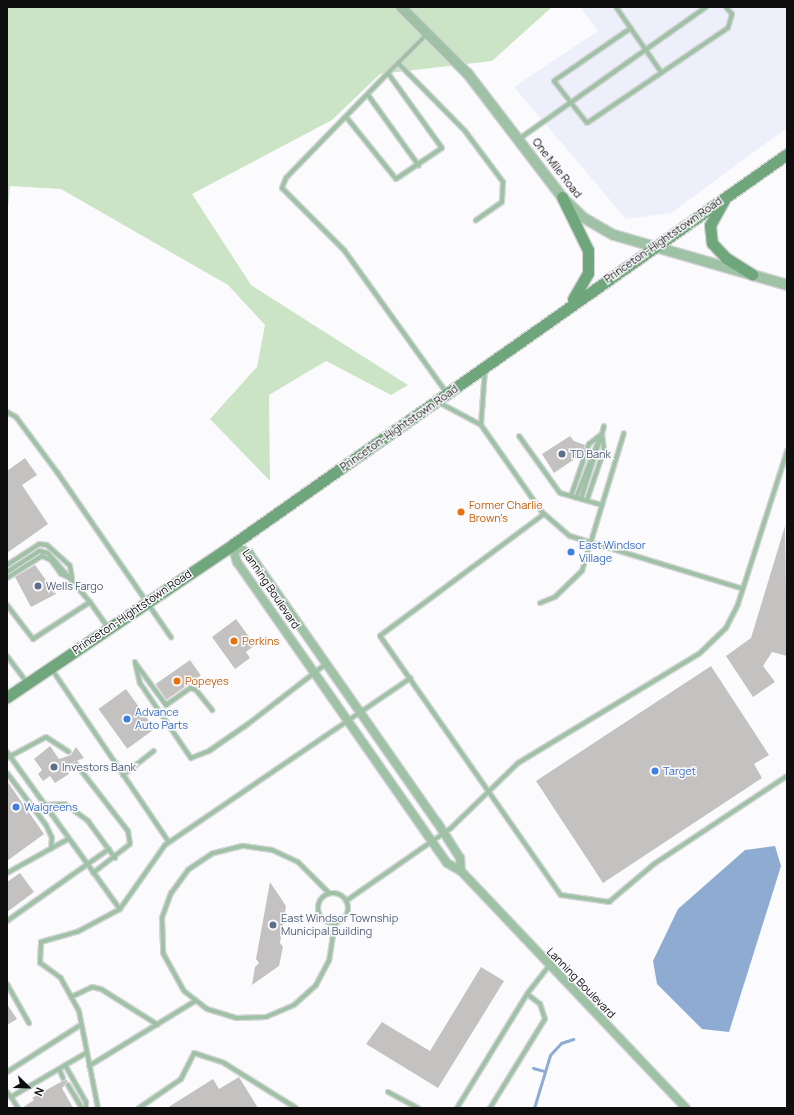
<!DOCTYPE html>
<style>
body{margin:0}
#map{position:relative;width:794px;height:1115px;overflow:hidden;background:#fbfbfe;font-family:Manrope,sans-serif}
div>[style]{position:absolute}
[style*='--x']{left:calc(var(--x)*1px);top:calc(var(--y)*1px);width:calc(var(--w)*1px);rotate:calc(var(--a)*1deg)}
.built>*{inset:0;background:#edf0fa}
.green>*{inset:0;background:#cbe4c5}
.water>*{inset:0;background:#8eabd1}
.stream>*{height:3px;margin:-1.5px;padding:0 1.5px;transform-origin:1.5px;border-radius:1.5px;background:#8eabd1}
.building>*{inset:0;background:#c4c2c0;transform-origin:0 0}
.roads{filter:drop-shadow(1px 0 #d5d5d8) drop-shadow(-1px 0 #d5d5d8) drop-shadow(0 1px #d5d5d8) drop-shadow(0 -1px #d5d5d8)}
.service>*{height:4px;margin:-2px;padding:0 2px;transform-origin:2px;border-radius:2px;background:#9fc2a6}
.service>.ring{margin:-2px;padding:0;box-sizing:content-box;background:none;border:4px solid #9fc2a6;border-radius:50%}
.minor>*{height:8px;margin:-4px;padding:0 4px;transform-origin:4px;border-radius:4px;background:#9fc2a6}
.tertiary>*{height:10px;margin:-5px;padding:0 5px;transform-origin:5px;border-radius:5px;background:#9fc2a6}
.secondary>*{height:11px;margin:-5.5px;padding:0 5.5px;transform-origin:5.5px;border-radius:5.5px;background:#70a67c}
.dots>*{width:11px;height:11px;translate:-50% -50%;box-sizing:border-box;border:2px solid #fbfbfe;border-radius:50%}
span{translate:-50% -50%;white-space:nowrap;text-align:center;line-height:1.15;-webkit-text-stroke:3px #fbfbfe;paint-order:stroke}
.street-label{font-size:11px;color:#0e0e0f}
.service-label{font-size:11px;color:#4e5e75}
.left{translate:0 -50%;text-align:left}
.food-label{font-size:11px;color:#c56008}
.shop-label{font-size:11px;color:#366cbe}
.frame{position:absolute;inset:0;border:8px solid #0e0e0f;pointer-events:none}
.north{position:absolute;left:8px;top:1067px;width:40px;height:40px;-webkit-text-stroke:3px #fbfbfe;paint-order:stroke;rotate:113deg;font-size:11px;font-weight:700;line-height:16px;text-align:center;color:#0e0e0f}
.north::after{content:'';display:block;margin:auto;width:14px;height:18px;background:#0e0e0f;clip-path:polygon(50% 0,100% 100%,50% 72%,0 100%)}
</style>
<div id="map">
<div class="built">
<i style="clip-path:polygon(580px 7px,787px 7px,787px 128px,671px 213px,626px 219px,514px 87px,598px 31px)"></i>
</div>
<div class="green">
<i style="clip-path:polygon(7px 7px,552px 7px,492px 61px,380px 74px,332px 120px,192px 194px,251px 285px,408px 385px,391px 395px,326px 361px,269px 395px,270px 481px,210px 419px,257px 367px,265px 325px,228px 285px,61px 189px,10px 186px,7px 218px)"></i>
</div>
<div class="water">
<i style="clip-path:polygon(775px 846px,781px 866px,729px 1032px,702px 1029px,657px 984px,653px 961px,678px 909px,745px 850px)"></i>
</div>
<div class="stream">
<i style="--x:533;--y:1068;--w:11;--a:15"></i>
<i style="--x:534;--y:1108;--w:55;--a:-73.2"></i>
<i style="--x:550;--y:1055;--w:16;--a:-47"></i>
<i style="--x:561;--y:1043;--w:13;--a:-18"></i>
</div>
<div class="building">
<i style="clip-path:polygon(570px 436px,574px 441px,585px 445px,582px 454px,554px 473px,542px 454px)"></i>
<i style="clip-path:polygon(25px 458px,37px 475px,22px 485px,48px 524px,7px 553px,7px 471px)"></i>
<i style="clip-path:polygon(785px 526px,787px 656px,772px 652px,763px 666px,775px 682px,753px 697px,726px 656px,751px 638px)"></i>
<i style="clip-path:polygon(35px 565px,56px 594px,31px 607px,15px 577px)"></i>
<i style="clip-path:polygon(236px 619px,255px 645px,246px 652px,250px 658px,235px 669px,212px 637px)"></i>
<i style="left:190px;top:660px;width:19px;height:42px;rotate:55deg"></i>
<i style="clip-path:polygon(711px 666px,769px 755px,754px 764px,762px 778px,603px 883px,536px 781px)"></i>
<i style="left:126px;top:689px;width:49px;height:34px;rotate:54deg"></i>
<i style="clip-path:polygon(50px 746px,59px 759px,71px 755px,76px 747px,84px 758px,74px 762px,67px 770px,69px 774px,55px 783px,50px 776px,43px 781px,38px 774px,42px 770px,34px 759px)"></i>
<i style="clip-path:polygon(7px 781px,44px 834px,7px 861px)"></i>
<i style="clip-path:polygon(20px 873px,34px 892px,7px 912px,7px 882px)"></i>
<i style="clip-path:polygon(270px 882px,286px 906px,280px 943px,283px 947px,279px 966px,252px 985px,255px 967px,259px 963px,256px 959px)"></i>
<i style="clip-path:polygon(481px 967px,504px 981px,438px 1088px,366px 1044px,382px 1022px,430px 1051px)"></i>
<i style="clip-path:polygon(7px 1004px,17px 1019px,7px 1025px)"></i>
<i style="clip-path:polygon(239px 1077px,258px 1108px,167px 1108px,213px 1079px,219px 1089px)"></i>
<i style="clip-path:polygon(66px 1079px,68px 1082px,62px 1088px,73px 1108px,22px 1108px,34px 1100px,32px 1098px)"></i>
</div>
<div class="roads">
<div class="service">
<i style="--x:616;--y:7;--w:79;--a:55.3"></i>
<i style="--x:631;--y:28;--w:93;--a:145.5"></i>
<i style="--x:554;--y:81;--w:53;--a:51.8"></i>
<i style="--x:587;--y:123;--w:170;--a:-34"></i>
<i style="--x:728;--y:28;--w:15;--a:-74"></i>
<i style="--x:732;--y:14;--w:9;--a:-131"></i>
<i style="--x:398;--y:63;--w:95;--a:45.4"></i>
<i style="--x:465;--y:131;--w:64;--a:53.3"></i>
<i style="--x:503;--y:182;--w:20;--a:93"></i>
<i style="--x:502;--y:202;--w:32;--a:145"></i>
<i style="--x:388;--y:73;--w:55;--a:-45"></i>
<i style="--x:368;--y:95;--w:87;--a:54.3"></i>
<i style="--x:347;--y:118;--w:78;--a:51.2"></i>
<i style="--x:396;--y:179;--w:55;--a:-34"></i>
<i style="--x:442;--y:148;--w:92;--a:-125.8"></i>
<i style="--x:388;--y:73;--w:146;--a:134.2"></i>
<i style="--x:286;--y:178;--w:11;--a:112"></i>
<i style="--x:282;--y:188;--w:88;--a:45"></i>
<i style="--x:344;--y:250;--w:175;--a:54.3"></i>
<i style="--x:519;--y:139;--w:229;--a:-35.2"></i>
<i style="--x:438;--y:402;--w:49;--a:28.1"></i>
<i style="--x:481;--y:425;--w:106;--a:55"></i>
<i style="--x:542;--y:512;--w:37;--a:41"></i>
<i style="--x:570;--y:536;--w:181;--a:17"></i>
<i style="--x:7;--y:412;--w:10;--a:29"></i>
<i style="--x:16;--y:417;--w:69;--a:53.3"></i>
<i style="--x:57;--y:472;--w:201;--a:55.4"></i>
<i style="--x:481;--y:425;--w:56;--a:-85.9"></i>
<i style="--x:519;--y:436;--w:70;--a:54.3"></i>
<i style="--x:560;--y:493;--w:44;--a:15.9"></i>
<i style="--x:571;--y:496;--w:55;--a:-70.9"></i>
<i style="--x:589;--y:444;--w:16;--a:-38"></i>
<i style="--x:602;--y:434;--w:8;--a:-76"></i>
<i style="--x:576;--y:498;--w:66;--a:-68.5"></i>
<i style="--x:581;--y:499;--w:66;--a:-72.4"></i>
<i style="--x:587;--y:500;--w:53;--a:-71.2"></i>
<i style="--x:604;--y:450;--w:16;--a:-97"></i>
<i style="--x:544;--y:514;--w:204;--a:143.4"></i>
<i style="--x:380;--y:636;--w:316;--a:55.1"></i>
<i style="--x:561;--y:895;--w:49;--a:8.3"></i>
<i style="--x:609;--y:902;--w:59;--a:-40.2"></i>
<i style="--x:654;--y:864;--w:159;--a:-33.5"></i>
<i style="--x:7;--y:565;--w:38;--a:-33"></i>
<i style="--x:39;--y:544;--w:8;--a:7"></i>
<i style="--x:47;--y:545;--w:31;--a:42"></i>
<i style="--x:70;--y:566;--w:13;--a:81"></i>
<i style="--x:7;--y:572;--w:38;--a:-33"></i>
<i style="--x:39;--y:551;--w:9;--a:13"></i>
<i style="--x:48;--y:553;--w:65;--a:49.4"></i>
<i style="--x:7;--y:578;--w:41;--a:-32.2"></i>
<i style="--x:42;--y:556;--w:10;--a:24"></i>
<i style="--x:51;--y:560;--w:17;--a:54"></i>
<i style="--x:61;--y:574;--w:12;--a:24"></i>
<i style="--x:540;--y:603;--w:16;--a:-22"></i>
<i style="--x:555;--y:597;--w:37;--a:-44"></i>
<i style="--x:582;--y:571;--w:144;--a:-73.1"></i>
<i style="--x:7;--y:605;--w:43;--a:52.6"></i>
<i style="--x:33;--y:639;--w:68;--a:-33"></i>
<i style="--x:90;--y:602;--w:32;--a:55"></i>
<i style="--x:7;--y:656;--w:34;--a:53"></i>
<i style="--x:135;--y:662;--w:22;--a:77"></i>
<i style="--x:140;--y:683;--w:91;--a:55.8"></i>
<i style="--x:191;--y:758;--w:19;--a:-21"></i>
<i style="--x:209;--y:751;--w:47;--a:-34.7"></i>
<i style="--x:248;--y:724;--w:98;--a:-37.6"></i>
<i style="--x:136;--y:664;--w:51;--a:53.8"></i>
<i style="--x:166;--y:705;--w:29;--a:-35"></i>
<i style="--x:190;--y:688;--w:6;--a:18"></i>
<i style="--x:196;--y:690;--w:26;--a:51"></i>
<i style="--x:51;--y:668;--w:210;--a:55.9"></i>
<i style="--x:7;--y:752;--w:193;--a:54.3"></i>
<i style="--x:7;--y:758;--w:44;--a:-28.3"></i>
<i style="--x:46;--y:737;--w:27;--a:33"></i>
<i style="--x:76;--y:764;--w:85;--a:52.2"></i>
<i style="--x:128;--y:831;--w:13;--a:81"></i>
<i style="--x:130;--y:844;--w:47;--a:141.9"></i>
<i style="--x:7;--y:773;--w:65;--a:53.1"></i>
<i style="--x:46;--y:825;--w:14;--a:65"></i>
<i style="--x:52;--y:838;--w:11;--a:95"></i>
<i style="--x:123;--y:775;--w:39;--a:-38"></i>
<i style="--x:44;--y:805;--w:21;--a:-3"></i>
<i style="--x:65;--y:804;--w:29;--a:36"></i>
<i style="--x:88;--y:821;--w:46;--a:53.9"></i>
<i style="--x:7;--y:873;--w:70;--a:-29.1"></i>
<i class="ring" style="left:318px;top:893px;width:26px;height:26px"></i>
<i style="--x:329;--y:893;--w:44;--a:-135"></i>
<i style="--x:298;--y:862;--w:29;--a:-155"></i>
<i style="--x:272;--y:850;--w:30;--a:-172"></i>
<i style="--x:242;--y:846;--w:30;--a:166"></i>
<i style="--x:213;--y:853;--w:30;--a:146"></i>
<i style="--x:188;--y:870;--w:29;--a:126"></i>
<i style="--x:171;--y:893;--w:27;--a:110"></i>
<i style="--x:162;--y:918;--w:35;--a:88"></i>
<i style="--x:163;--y:953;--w:43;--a:61.1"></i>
<i style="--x:184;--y:991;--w:29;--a:38"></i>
<i style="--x:207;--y:1009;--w:30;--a:17"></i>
<i style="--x:236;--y:1018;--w:30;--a:-2"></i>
<i style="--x:266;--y:1017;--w:30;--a:-23"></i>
<i style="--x:294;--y:1005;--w:30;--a:-42"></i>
<i style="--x:316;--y:985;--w:27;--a:-62"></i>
<i style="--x:329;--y:961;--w:38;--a:-81"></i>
<i style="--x:346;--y:901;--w:128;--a:-34.8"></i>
<i style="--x:451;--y:828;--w:93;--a:-44.1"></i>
<i style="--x:518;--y:763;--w:211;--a:-31.1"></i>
<i style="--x:699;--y:654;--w:37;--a:-44"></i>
<i style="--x:726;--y:628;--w:27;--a:-63"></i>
<i style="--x:738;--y:604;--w:161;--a:-72.2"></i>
<i style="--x:7;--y:921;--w:125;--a:-35.2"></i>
<i style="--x:7;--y:984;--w:45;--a:60.6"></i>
<i style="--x:71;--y:997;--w:23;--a:-25"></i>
<i style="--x:92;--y:987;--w:9;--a:13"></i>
<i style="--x:101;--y:989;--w:67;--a:32.3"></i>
<i style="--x:65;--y:1065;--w:43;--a:60.4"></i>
<i style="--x:86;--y:1102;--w:6;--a:90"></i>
<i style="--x:89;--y:1066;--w:124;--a:-31.5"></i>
<i style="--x:59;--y:1069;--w:10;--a:66"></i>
<i style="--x:7;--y:1072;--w:85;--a:-32.6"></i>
<i style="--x:68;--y:1085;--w:27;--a:59"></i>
<i style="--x:7;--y:1092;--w:6;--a:51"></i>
<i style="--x:388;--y:1092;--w:34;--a:28"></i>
<i style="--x:18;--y:1108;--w:13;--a:-122"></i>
<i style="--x:11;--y:1097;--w:87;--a:-30.4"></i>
<i style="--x:98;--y:1108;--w:99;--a:-101.1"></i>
<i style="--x:79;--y:1011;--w:38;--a:-119"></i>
<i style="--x:61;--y:978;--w:26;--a:-144"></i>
<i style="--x:40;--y:963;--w:21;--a:-87"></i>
<i style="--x:41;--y:942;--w:37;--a:-16"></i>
<i style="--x:77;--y:932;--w:49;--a:-28.1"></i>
<i style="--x:120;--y:909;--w:78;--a:-54.9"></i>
<i style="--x:165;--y:845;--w:297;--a:-34.2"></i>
<i style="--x:139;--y:1108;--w:51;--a:-34.6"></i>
<i style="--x:181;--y:1079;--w:29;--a:-63"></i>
<i style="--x:194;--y:1053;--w:32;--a:18"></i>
<i style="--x:224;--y:1063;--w:85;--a:32"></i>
<i style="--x:457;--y:1108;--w:134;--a:-58.4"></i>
<i style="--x:490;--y:1108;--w:105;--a:-58.3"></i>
<i style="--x:545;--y:1019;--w:16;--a:-108"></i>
<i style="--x:540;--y:1004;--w:16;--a:-142"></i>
<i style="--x:527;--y:994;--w:36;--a:-52"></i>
</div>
<div class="minor">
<i style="--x:232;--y:545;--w:18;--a:74"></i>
<i style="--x:237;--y:562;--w:367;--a:55.1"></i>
<i style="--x:447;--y:863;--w:16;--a:30"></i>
<i style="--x:461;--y:871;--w:327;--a:46.5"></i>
<i style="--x:232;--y:545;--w:19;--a:25"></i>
<i style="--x:249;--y:553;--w:328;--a:55.1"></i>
<i style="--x:437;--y:822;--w:43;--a:57.4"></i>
<i style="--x:460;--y:858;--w:13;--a:86"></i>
</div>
<div class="tertiary">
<i style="--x:401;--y:7;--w:95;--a:45"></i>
<i style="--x:468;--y:74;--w:155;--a:52.6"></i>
<i style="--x:562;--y:197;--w:30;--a:44"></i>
<i style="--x:584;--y:218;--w:34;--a:30"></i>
<i style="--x:614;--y:235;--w:180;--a:16.1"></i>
</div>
<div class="secondary">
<i style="--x:562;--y:197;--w:59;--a:63.9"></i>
<i style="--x:588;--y:250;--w:23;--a:90"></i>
<i style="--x:588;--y:273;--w:30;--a:120"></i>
<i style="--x:724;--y:200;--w:29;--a:119"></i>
<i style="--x:710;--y:225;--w:18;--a:84"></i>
<i style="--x:712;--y:243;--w:21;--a:47"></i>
<i style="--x:726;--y:258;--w:31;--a:32"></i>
<i style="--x:7;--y:697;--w:272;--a:-34"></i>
<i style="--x:232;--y:545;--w:679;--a:-35.16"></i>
</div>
</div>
<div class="dots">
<i style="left:562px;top:454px;background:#5c6f8a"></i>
<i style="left:461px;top:512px;background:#e8710a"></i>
<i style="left:571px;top:552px;background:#3f7fe0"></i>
<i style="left:38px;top:586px;background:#5c6f8a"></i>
<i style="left:234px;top:641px;background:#e8710a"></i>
<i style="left:177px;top:681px;background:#e8710a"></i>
<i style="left:127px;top:719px;background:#3f7fe0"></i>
<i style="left:54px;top:767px;background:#5c6f8a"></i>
<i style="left:655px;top:771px;background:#3f7fe0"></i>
<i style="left:16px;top:807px;background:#3f7fe0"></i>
<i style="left:273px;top:925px;background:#5c6f8a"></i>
</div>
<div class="street-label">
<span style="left:557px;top:168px;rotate:52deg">One Mile Road</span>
<span style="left:663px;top:240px;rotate:-35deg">Princeton-Hightstown Road</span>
<span style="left:399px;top:428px;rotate:-35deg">Princeton-Hightstown Road</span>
<span style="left:271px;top:589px;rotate:56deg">Lanning Boulevard</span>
<span style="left:132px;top:612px;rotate:-34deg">Princeton-Hightstown Road</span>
<span style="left:581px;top:983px;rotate:46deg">Lanning Boulevard</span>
</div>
<div class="service-label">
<span class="left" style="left:570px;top:454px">TD Bank</span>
<span class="left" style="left:46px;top:586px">Wells Fargo</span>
<span class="left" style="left:62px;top:767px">Investors Bank</span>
<span class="left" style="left:281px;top:925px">East Windsor Township<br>Municipal Building</span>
</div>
<div class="food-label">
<span class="left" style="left:469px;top:512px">Former Charlie<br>Brown's</span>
<span class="left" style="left:242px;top:641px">Perkins</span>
<span class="left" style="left:185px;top:681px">Popeyes</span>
</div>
<div class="shop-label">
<span class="left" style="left:579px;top:552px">East Windsor<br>Village</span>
<span class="left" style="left:135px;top:719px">Advance<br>Auto Parts</span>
<span class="left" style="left:663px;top:771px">Target</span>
<span class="left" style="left:24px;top:807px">Walgreens</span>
</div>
<div class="frame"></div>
<div class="north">N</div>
</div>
